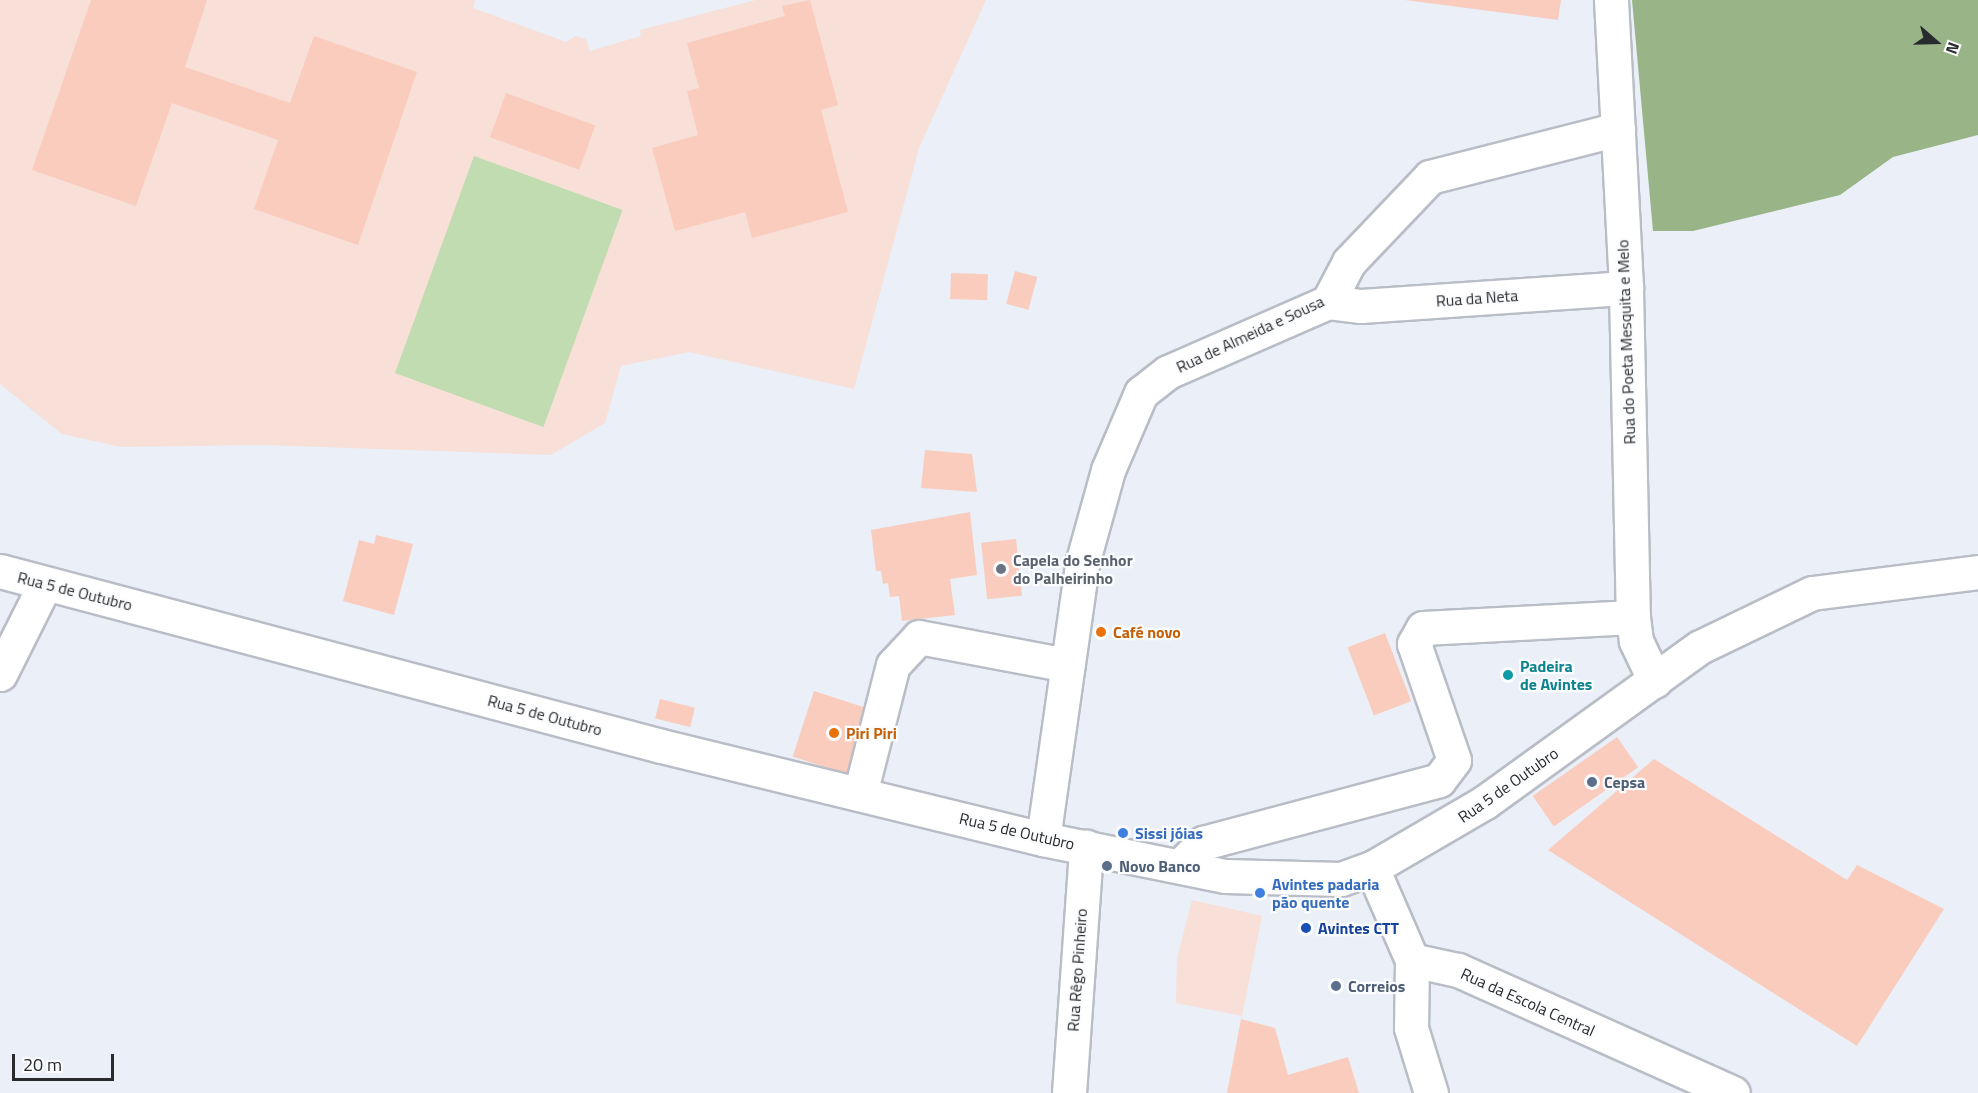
<!DOCTYPE html>
<meta charset="utf-8">
<style>
body{margin:0}
#map{position:relative;width:1978px;height:1093px;overflow:hidden;background:#eaeff8;font-family:"Titillium Web",sans-serif}
div>[style]{position:absolute}
[style*='--x']{left:calc(var(--x)*1px);top:calc(var(--y)*1px);width:calc(var(--w)*1px);rotate:calc(var(--a)*1deg)}
.education>*{inset:0;background:#f8dfd7}
.green>*{inset:0;background:#c1dcb0;transform-origin:0 0}
.forest>*{inset:0;background:#99b587}
.building>*{inset:0;background:#faccbd;transform-origin:0 0}
.roads{filter:drop-shadow(2px 0 #b8bdc6) drop-shadow(-2px 0 #b8bdc6) drop-shadow(0 2px #b8bdc6) drop-shadow(0 -2px #b8bdc6)}
.minor>*{height:33px;margin:-16.5px;padding:0 16.5px;transform-origin:16.5px;border-radius:16.5px;background:#fff}
.dots>*{width:16px;height:16px;translate:-50% -50%;box-sizing:border-box;border:3px solid #fbfcfe;border-radius:50%}
span{translate:-50% -50%;white-space:nowrap;text-align:center;line-height:1.15;-webkit-text-stroke:4.5px #fbfcfe;paint-order:stroke}
.street-label{font-size:16px;color:#282a2d}
.worship-label{font-size:16px;color:#5b616d;font-weight:700}
.left{translate:0 -50%;text-align:left}
.food-label{font-size:16px;color:#c56008;font-weight:700}
.culture-label{font-size:16px;color:#0d838f;font-weight:700}
.service-label{font-size:16px;color:#4e5e75;font-weight:700}
.shop-label{font-size:16px;color:#366cbe;font-weight:700}
.transit-label{font-size:16px;color:#164399;font-weight:700}
.north{position:absolute;left:1906px;top:12px;width:60px;height:60px;-webkit-text-stroke:4px #fbfcfe;paint-order:stroke;rotate:110deg;font-size:16px;font-weight:700;line-height:24px;text-align:center;color:#282a2d}
.north::after{content:'';display:block;margin:auto;width:21px;height:27px;background:#282a2d;clip-path:polygon(50% 0,100% 100%,50% 72%,0 100%)}
.scale{position:absolute;left:12px;top:1054px;width:102px;height:27px;box-sizing:border-box;border:3px solid #282a2d;border-top:0;padding-left:8px;font-size:18px;line-height:21px;white-space:nowrap;color:#282a2d;-webkit-text-stroke:4px #fbfcfe;paint-order:stroke}
</style>
<div id="map">
<div class="education">
<i style="clip-path:polygon(0 0,475px 0,473px 8px,566px 42px,576px 36px,586px 39px,590px 51px,641px 36px,640px 30px,756px 0,986px 0,919px 148px,854px 389px,689px 352px,621px 366px,605px 423px,551px 455px,263px 445px,121px 447px,62px 434px,0 384px)"></i>
<i style="clip-path:polygon(1192px 900px,1262px 916px,1242px 1016px,1176px 1003px,1177px 959px)"></i>
</div>
<div class="green">
<i style="left:474px;top:156px;width:158px;height:231px;rotate:20deg"></i>
</div>
<div class="forest">
<i style="clip-path:polygon(1632px 0,1978px 0,1978px 135px,1893px 157px,1840px 195px,1693px 231px,1653px 231px)"></i>
</div>
<div class="building">
<i style="clip-path:polygon(91px 0,207px 0,185px 67px,290px 103px,314px 36px,417px 72px,358px 245px,254px 209px,278px 140px,172px 103px,136px 206px,32px 170px)"></i>
<i style="clip-path:polygon(810px 0,838px 105px,821px 110px,848px 212px,752px 238px,745px 212px,675px 231px,652px 148px,698px 135px,687px 91px,699px 88px,687px 43px,785px 16px,782px 6px)"></i>
<i style="clip-path:polygon(1405px 0,1561px 0,1558px 20px)"></i>
<i style="left:506px;top:93px;width:95px;height:47px;rotate:20deg"></i>
<i style="left:1015px;top:271px;width:23px;height:34px;rotate:15deg"></i>
<i style="left:951px;top:273px;width:37px;height:26px;rotate:2deg"></i>
<i style="clip-path:polygon(925px 450px,972px 454px,977px 492px,921px 488px)"></i>
<i style="clip-path:polygon(970px 512px,977px 575px,950px 579px,955px 615px,902px 621px,899px 596px,890px 597px,888px 583px,883px 584px,881px 571px,876px 571px,871px 530px)"></i>
<i style="clip-path:polygon(376px 535px,413px 544px,394px 615px,343px 601px,359px 540px,374px 544px)"></i>
<i style="left:1016px;top:539px;width:57px;height:35px;rotate:84deg"></i>
<i style="left:1385px;top:633px;width:73px;height:40px;rotate:69deg"></i>
<i style="left:814px;top:691px;width:59px;height:69px;rotate:18deg"></i>
<i style="left:660px;top:699px;width:36px;height:20px;rotate:14deg"></i>
<i style="left:1617px;top:737px;width:37px;height:103px;rotate:55deg"></i>
<i style="clip-path:polygon(1654px 759px,1847px 880px,1857px 865px,1944px 909px,1857px 1046px,1548px 850px)"></i>
<i style="clip-path:polygon(1241px 1019px,1275px 1028px,1288px 1075px,1348px 1057px,1359px 1093px,1227px 1093px)"></i>
</div>
<div class="roads">
<div class="minor">
<i style="--x:1611;--y:0;--w:288;--a:87"></i>
<i style="--x:1626;--y:288;--w:329;--a:88.8"></i>
<i style="--x:1633;--y:617;--w:24;--a:83"></i>
<i style="--x:1636;--y:641;--w:44;--a:64.6"></i>
<i style="--x:1328;--y:302;--w:33;--a:7"></i>
<i style="--x:1361;--y:306;--w:266;--a:-3.9"></i>
<i style="--x:0;--y:571;--w:684;--a:14.83"></i>
<i style="--x:661;--y:746;--w:393;--a:13.7"></i>
<i style="--x:1043;--y:839;--w:186;--a:11.5"></i>
<i style="--x:1225;--y:876;--w:116;--a:1.5"></i>
<i style="--x:1341;--y:879;--w:33;--a:-20"></i>
<i style="--x:1372;--y:868;--w:131;--a:-30.3"></i>
<i style="--x:1485;--y:802;--w:265;--a:-35.8"></i>
<i style="--x:1700;--y:647;--w:124;--a:-25.7"></i>
<i style="--x:1812;--y:593;--w:167;--a:-7.2"></i>
<i style="--x:0;--y:674;--w:101;--a:-63.4"></i>
<i style="--x:860;--y:794;--w:133;--a:-75.7"></i>
<i style="--x:893;--y:665;--w:38;--a:-47"></i>
<i style="--x:919;--y:637;--w:151;--a:10.7"></i>
<i style="--x:1043;--y:839;--w:278;--a:-81.9"></i>
<i style="--x:1082;--y:564;--w:98;--a:-74.5"></i>
<i style="--x:1108;--y:470;--w:84;--a:-66.8"></i>
<i style="--x:1141;--y:393;--w:34;--a:-38"></i>
<i style="--x:1168;--y:372;--w:175;--a:-23.6"></i>
<i style="--x:1328;--y:302;--w:45;--a:-62.3"></i>
<i style="--x:1349;--y:262;--w:117;--a:-46.4"></i>
<i style="--x:1430;--y:177;--w:194;--a:-14.3"></i>
<i style="--x:1180;--y:866;--w:33;--a:-45"></i>
<i style="--x:1203;--y:843;--w:244;--a:-14.9"></i>
<i style="--x:1439;--y:780;--w:25;--a:-53"></i>
<i style="--x:1454;--y:760;--w:123;--a:-109"></i>
<i style="--x:1414;--y:644;--w:18;--a:-61"></i>
<i style="--x:1423;--y:628;--w:210;--a:-3"></i>
<i style="--x:1372;--y:868;--w:100;--a:66.5"></i>
<i style="--x:1412;--y:960;--w:68;--a:90.8"></i>
<i style="--x:1411;--y:1028;--w:68;--a:72.9"></i>
<i style="--x:1412;--y:960;--w:47;--a:12.3"></i>
<i style="--x:1458;--y:970;--w:301;--a:24.1"></i>
<i style="--x:1069;--y:1093;--w:247;--a:-86"></i>
</div>
</div>
<div class="dots">
<i style="left:1001px;top:569px;background:#6b7280"></i>
<i style="left:1101px;top:632px;background:#e8710a"></i>
<i style="left:1508px;top:675px;background:#0f9aa8"></i>
<i style="left:834px;top:733px;background:#e8710a"></i>
<i style="left:1592px;top:782px;background:#5c6f8a"></i>
<i style="left:1123px;top:833px;background:#3f7fe0"></i>
<i style="left:1107px;top:866px;background:#5c6f8a"></i>
<i style="left:1260px;top:893px;background:#3f7fe0"></i>
<i style="left:1306px;top:928px;background:#1a4fb4"></i>
<i style="left:1336px;top:986px;background:#5c6f8a"></i>
</div>
<div class="street-label">
<span style="left:1477px;top:298px;rotate:-4deg">Rua da Neta</span>
<span style="left:1250px;top:334px;rotate:-25deg">Rua de Almeida e Sousa</span>
<span style="left:1626px;top:342px;rotate:-92deg">Rua do Poeta Mesquita e Melo</span>
<span style="left:75px;top:591px;rotate:14deg">Rua 5 de Outubro</span>
<span style="left:545px;top:715px;rotate:15deg">Rua 5 de Outubro</span>
<span style="left:1508px;top:785px;rotate:-35deg">Rua 5 de Outubro</span>
<span style="left:1017px;top:831px;rotate:13deg">Rua 5 de Outubro</span>
<span style="left:1077px;top:970px;rotate:-86deg">Rua Rêgo Pinheiro</span>
<span style="left:1528px;top:1002px;rotate:24deg">Rua da Escola Central</span>
</div>
<div class="worship-label">
<span class="left" style="left:1013px;top:569px">Capela do Senhor<br>do Palheirinho</span>
</div>
<div class="food-label">
<span class="left" style="left:1113px;top:632px">Café novo</span>
<span class="left" style="left:846px;top:733px">Piri Piri</span>
</div>
<div class="culture-label">
<span class="left" style="left:1520px;top:675px">Padeira<br>de Avintes</span>
</div>
<div class="service-label">
<span class="left" style="left:1604px;top:782px">Cepsa</span>
<span class="left" style="left:1119px;top:866px">Novo Banco</span>
<span class="left" style="left:1348px;top:986px">Correios</span>
</div>
<div class="shop-label">
<span class="left" style="left:1135px;top:833px">Sissi jóias</span>
<span class="left" style="left:1272px;top:893px">Avintes padaria<br>pão quente</span>
</div>
<div class="transit-label">
<span class="left" style="left:1318px;top:928px">Avintes CTT</span>
</div>
<div class="north">N</div>
<div class="scale">20 m</div>
</div>
